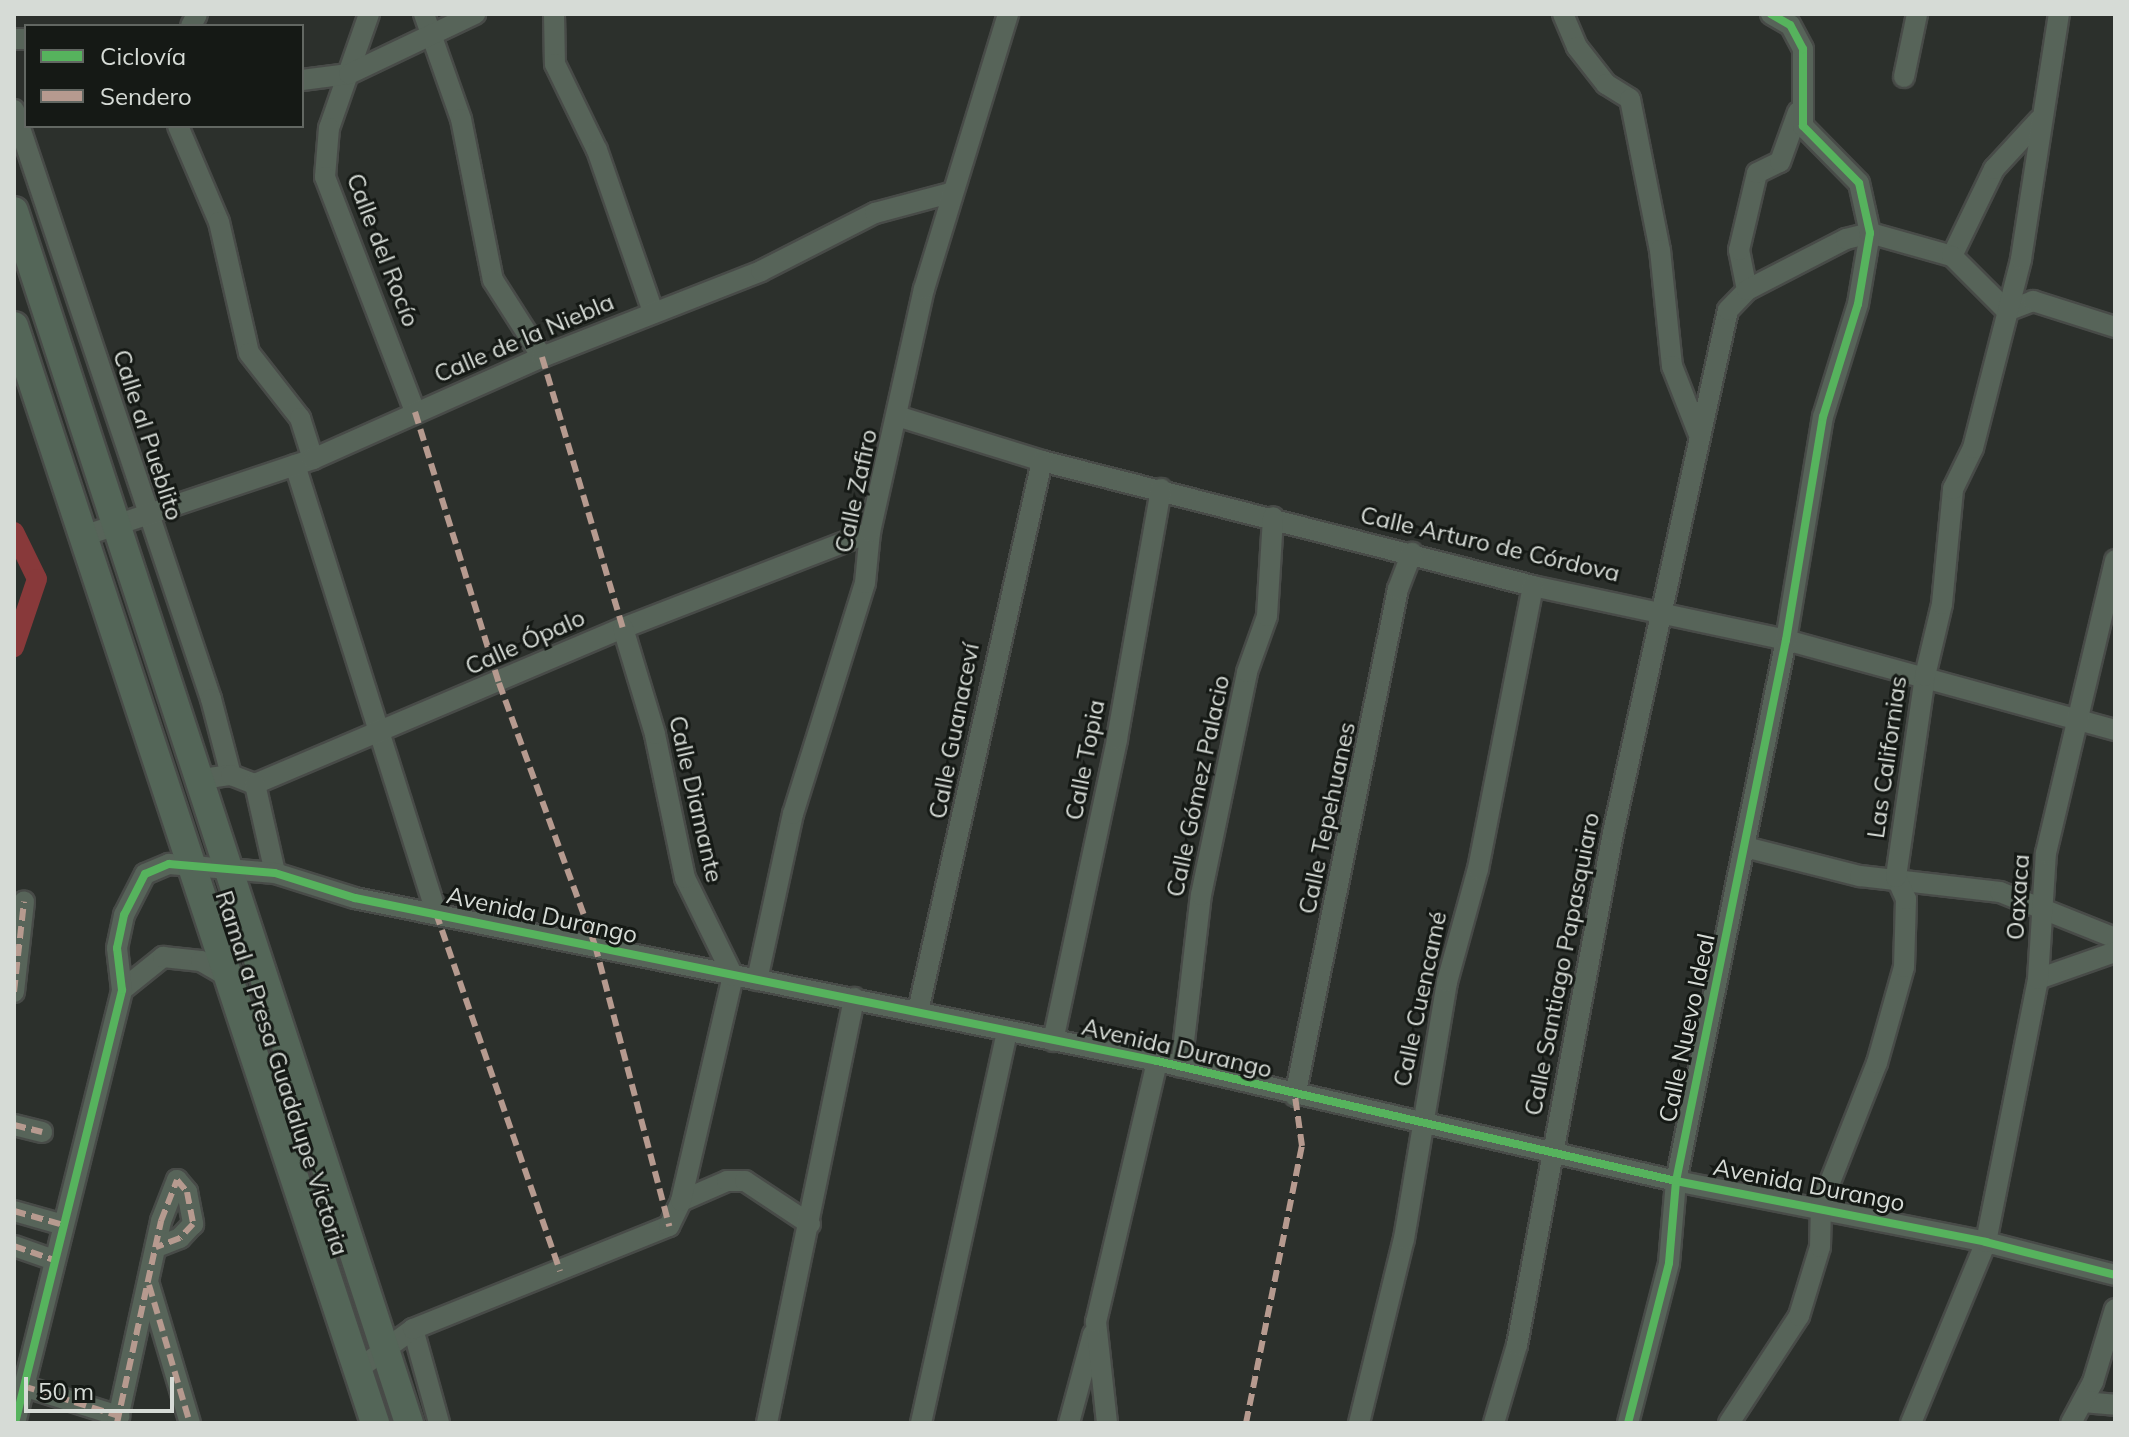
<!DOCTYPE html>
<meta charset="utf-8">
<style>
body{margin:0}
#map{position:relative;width:2129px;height:1437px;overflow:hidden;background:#2c302c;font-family:Mulish,sans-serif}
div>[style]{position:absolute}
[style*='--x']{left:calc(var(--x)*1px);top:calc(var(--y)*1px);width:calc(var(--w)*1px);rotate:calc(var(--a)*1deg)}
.canal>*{height:20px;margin:-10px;padding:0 10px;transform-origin:10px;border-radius:10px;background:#88393a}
.roads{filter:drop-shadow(2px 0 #484b48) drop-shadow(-2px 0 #484b48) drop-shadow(0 2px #484b48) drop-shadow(0 -2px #484b48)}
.minor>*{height:20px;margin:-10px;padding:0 10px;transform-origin:10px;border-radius:10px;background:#576459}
.secondary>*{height:28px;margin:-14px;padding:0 14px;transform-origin:14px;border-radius:14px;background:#546658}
.quiet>*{height:6px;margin-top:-3px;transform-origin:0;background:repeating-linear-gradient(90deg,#b69a8f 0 12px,transparent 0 18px)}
.cycleway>*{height:8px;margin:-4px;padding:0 4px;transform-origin:4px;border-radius:4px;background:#56b35d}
span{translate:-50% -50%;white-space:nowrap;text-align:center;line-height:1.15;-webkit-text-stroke:6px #151915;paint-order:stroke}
.street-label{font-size:24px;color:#d6dbd6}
.frame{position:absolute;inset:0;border:16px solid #d6dbd6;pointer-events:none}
.legend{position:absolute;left:24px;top:24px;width:280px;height:104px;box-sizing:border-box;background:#151915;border:2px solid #626762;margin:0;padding:10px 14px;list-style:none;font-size:24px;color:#d6dbd6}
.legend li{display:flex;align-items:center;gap:16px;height:40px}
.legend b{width:40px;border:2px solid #626762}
.scale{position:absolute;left:24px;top:1377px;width:150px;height:36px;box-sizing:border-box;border:4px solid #d6dbd6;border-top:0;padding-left:10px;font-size:24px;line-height:28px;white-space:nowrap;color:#d6dbd6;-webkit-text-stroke:6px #151915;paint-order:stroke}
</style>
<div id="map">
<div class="canal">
<i style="--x:14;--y:532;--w:52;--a:63.9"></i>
<i style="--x:37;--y:579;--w:72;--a:108.7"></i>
</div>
<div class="roads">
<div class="minor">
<i style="--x:369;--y:14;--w:121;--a:109.3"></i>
<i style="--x:329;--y:128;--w:49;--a:94.7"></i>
<i style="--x:325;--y:177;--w:252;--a:69"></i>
<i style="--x:424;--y:14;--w:111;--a:70.6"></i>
<i style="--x:461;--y:119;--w:164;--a:78.8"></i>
<i style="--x:493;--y:280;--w:91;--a:57.5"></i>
<i style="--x:554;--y:14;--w:50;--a:88.9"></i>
<i style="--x:555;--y:64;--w:96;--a:64"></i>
<i style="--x:597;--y:150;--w:171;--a:70.9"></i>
<i style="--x:1563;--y:14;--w:36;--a:67"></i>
<i style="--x:1577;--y:47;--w:47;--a:51.9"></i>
<i style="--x:1606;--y:84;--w:28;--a:32"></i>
<i style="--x:1630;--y:99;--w:154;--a:78.8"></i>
<i style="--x:1660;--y:250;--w:117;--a:84.1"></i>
<i style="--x:1672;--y:366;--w:74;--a:68.6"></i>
<i style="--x:191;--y:26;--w:13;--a:-63"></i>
<i style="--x:14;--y:39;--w:12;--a:0"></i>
<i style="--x:1904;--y:77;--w:64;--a:-78.3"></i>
<i style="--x:302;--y:80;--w:47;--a:-7.3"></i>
<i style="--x:349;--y:74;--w:140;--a:-25.5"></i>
<i style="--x:14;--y:110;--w:621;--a:71.51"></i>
<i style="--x:211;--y:699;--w:79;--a:75.3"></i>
<i style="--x:178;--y:126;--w:104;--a:66.9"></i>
<i style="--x:219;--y:222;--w:134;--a:77.1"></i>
<i style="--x:249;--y:353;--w:83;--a:51.9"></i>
<i style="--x:300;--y:418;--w:43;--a:72.4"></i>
<i style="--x:1952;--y:256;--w:97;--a:-64.2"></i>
<i style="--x:1994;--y:169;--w:67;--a:-47.4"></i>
<i style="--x:1747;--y:290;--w:41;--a:-101.3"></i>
<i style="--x:1739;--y:250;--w:79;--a:-76.8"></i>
<i style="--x:1757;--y:173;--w:25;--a:-26"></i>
<i style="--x:1780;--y:162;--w:53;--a:-70.2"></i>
<i style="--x:2007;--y:311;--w:28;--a:-21"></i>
<i style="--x:2033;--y:301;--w:86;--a:17.6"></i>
<i style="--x:900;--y:417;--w:149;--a:17.2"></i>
<i style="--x:1042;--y:461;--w:507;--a:14.28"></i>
<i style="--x:1533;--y:586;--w:259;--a:12"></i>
<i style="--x:1786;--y:640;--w:341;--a:15.3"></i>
<i style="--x:295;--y:465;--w:470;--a:72.5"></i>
<i style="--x:83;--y:536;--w:243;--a:-18.5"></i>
<i style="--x:313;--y:459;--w:251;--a:-24"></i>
<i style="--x:542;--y:357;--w:235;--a:-21.4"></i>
<i style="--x:761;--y:271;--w:128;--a:-27"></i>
<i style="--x:875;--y:213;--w:78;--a:-14.9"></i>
<i style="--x:202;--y:779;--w:29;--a:-8"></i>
<i style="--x:231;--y:775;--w:26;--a:21"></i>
<i style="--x:255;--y:784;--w:400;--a:-23"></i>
<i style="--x:623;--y:628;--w:265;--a:-21.2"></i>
<i style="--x:255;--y:784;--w:91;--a:77.3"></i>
<i style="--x:1745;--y:847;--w:119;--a:14.2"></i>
<i style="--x:1860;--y:876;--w:141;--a:6.5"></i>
<i style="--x:2000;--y:892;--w:124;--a:21.8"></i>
<i style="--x:2038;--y:979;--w:82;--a:-19.3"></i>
<i style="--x:757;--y:980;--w:170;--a:-77.8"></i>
<i style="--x:793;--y:814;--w:242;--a:-72.7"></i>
<i style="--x:865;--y:583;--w:51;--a:-84.4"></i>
<i style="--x:870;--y:532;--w:249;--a:-77.5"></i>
<i style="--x:924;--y:289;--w:288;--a:-73"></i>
<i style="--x:122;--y:990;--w:53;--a:-38.8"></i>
<i style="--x:163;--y:957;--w:38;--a:6"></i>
<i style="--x:201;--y:961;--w:36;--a:30"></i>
<i style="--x:14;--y:992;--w:91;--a:-83.7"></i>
<i style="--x:918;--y:1011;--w:564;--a:-77.29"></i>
<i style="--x:1053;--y:1041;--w:309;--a:-78"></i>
<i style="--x:1117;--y:739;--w:254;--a:-80"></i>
<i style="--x:1181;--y:1067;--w:173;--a:-83.4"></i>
<i style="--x:1201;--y:895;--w:228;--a:-78.3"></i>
<i style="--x:1247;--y:672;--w:59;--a:-70.3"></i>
<i style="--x:1267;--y:616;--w:99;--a:-86.5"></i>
<i style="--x:1295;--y:1096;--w:517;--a:-78.52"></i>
<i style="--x:1398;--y:589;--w:39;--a:-69"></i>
<i style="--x:14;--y:1125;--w:29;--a:14"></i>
<i style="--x:681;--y:1201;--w:50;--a:-23.5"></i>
<i style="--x:727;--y:1181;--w:18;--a:0"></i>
<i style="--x:745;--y:1181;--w:78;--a:33.5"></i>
<i style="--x:14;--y:1211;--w:51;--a:15.9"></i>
<i style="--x:14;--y:1246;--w:42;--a:19.3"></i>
<i style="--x:149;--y:1285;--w:144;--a:73.5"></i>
<i style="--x:413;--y:1329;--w:98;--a:74.5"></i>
<i style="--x:357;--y:1370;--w:69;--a:-36.2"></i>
<i style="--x:413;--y:1329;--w:276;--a:-21.9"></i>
<i style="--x:669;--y:1226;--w:28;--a:-64"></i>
<i style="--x:681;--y:1201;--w:231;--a:-77"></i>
<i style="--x:733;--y:976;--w:109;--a:-116.1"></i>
<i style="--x:685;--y:878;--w:147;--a:-101.8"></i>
<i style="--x:655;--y:734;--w:111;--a:-106.8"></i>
<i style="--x:23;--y:1386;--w:101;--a:17.4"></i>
<i style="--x:2083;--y:1402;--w:32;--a:5"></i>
<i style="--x:15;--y:1423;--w:446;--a:-76.1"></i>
<i style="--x:122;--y:990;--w:42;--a:-96.8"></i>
<i style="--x:117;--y:948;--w:34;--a:-78"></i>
<i style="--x:124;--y:915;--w:46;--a:-62.9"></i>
<i style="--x:145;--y:874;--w:26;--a:-23"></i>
<i style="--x:169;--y:864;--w:106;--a:4.9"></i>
<i style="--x:275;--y:873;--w:84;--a:17.4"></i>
<i style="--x:355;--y:898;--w:818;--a:11.49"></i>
<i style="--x:1157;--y:1061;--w:533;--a:13.02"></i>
<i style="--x:1676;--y:1181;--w:316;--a:11.1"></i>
<i style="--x:1986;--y:1242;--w:133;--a:14.3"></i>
<i style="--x:117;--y:1423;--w:207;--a:-77.7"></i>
<i style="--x:161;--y:1221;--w:44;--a:-68.7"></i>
<i style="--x:177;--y:1180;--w:16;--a:50"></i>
<i style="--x:187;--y:1192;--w:33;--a:79"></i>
<i style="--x:193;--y:1224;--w:19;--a:133"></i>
<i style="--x:180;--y:1238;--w:26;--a:159"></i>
<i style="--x:767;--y:1423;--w:434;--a:-78.4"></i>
<i style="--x:921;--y:1423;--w:400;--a:-77.6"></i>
<i style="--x:1069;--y:1423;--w:92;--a:-74.9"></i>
<i style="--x:1107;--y:1423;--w:102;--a:-96.2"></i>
<i style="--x:1096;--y:1322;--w:268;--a:-76.8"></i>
<i style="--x:1359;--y:1423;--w:189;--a:-76.3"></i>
<i style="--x:1404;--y:1239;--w:261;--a:-80.5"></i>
<i style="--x:1447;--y:982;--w:117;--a:-74.7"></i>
<i style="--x:1478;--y:869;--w:288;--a:-79"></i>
<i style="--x:1494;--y:1423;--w:81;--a:-73.6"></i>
<i style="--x:1517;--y:1345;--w:521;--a:-79.38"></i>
<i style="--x:1613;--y:833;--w:535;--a:-77.6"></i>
<i style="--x:1728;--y:310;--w:28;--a:-46"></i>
<i style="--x:1747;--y:290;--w:111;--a:-27.3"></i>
<i style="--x:1846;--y:239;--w:25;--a:-14"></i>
<i style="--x:1870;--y:233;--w:85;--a:15.7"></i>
<i style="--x:1952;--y:256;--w:78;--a:45"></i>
<i style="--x:1628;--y:1423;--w:165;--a:-75.6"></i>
<i style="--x:1669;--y:1263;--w:82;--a:-85.1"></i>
<i style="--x:1676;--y:1181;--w:552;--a:-78.51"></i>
<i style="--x:1786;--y:640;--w:226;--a:-80.6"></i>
<i style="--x:1823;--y:417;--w:118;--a:-72.8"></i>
<i style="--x:1858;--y:304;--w:72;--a:-80.4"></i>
<i style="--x:1870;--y:233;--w:51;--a:-102.4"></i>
<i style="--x:1859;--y:183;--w:80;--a:-134.5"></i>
<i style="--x:1803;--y:126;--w:77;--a:-90"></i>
<i style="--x:1803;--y:49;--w:27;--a:-118"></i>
<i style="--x:1790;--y:25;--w:22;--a:-150"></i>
<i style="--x:1729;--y:1423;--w:128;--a:-56.8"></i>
<i style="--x:1799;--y:1316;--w:72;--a:-73.1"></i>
<i style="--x:1820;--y:1247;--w:42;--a:-88.6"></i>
<i style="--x:1821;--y:1205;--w:153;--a:-68.5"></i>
<i style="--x:1877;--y:1063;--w:100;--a:-74.3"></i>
<i style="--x:1904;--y:967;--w:68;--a:-88.3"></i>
<i style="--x:1906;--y:899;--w:24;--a:-114"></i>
<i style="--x:1896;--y:877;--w:203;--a:-81.8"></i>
<i style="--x:1925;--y:676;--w:74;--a:-76.7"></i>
<i style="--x:1942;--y:604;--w:116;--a:-84.5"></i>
<i style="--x:1953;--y:489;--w:46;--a:-64"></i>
<i style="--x:1973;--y:448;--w:195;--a:-75.7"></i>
<i style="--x:2021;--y:259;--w:248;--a:-81.2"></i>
<i style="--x:1911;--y:1423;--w:196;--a:-67.5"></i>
<i style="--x:1986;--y:1242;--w:268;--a:-78.8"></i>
<i style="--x:2038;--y:979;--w:126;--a:-86.4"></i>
<i style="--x:2046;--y:853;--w:301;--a:-76.7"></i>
<i style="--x:2071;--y:1423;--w:47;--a:-61.8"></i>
<i style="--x:2093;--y:1382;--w:76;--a:-73.2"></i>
</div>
<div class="secondary">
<i style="--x:14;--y:211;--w:1275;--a:71.95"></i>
<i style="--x:14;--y:326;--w:1155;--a:71.78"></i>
</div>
</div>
<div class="quiet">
<i style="--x:542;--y:357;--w:283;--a:73.4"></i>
<i style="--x:415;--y:412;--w:284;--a:72.8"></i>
<i style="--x:499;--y:683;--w:279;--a:69.9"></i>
<i style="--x:595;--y:945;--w:291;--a:75.2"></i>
<i style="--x:436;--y:913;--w:379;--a:70.9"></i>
<i style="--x:14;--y:992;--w:91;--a:-83.7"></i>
<i style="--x:14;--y:1125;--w:29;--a:14"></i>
<i style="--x:14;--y:1211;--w:51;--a:15.9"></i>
<i style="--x:14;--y:1246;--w:42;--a:19.3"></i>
<i style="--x:149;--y:1285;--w:144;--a:73.5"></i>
<i style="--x:23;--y:1386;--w:101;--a:17.4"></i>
<i style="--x:117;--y:1423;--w:207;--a:-77.7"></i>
<i style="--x:161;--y:1221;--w:44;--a:-68.7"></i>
<i style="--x:177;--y:1180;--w:16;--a:50"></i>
<i style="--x:187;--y:1192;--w:33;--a:79"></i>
<i style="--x:193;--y:1224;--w:19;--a:133"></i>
<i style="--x:180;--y:1238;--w:26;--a:159"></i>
<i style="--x:1246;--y:1423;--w:283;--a:-78.6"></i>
<i style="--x:1302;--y:1146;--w:50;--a:-98"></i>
</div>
<div class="cycleway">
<i style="--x:15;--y:1423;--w:446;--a:-76.1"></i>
<i style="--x:122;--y:990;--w:42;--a:-96.8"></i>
<i style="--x:117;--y:948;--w:34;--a:-78"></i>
<i style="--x:124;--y:915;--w:46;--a:-62.9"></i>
<i style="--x:145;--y:874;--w:26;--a:-23"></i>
<i style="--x:169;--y:864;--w:106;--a:4.9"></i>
<i style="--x:275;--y:873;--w:84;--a:17.4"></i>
<i style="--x:355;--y:898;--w:818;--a:11.49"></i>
<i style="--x:1157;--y:1061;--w:533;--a:13.02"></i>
<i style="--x:1676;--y:1181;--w:316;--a:11.1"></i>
<i style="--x:1986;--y:1242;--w:133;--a:14.3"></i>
<i style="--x:1628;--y:1423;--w:165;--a:-75.6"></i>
<i style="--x:1669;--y:1263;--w:82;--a:-85.1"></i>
<i style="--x:1676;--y:1181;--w:552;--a:-78.51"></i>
<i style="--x:1786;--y:640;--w:226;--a:-80.6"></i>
<i style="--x:1823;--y:417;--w:118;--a:-72.8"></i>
<i style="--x:1858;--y:304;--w:72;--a:-80.4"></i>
<i style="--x:1870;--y:233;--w:51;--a:-102.4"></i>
<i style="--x:1859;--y:183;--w:80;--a:-134.5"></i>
<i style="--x:1803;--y:126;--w:77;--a:-90"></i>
<i style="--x:1803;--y:49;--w:27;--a:-118"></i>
<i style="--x:1790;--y:25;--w:22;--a:-150"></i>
</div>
<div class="street-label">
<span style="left:383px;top:250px;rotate:69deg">Calle del Rocío</span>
<span style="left:524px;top:338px;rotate:-23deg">Calle de la Niebla</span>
<span style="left:148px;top:435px;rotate:72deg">Calle al Pueblito</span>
<span style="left:856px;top:491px;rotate:-78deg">Calle Zafiro</span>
<span style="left:1490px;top:544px;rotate:13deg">Calle Arturo de Córdova</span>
<span style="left:525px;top:642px;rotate:-24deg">Calle Ópalo</span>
<span style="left:954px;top:731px;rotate:-79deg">Calle Guanaceví</span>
<span style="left:1887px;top:757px;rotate:-82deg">Las Californias</span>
<span style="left:1085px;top:760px;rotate:-79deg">Calle Topia</span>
<span style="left:1198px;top:786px;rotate:-78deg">Calle Gómez Palacio</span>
<span style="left:696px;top:799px;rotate:77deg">Calle Diamante</span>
<span style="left:1327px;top:818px;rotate:-78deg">Calle Tepehuanes</span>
<span style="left:2018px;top:897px;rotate:-86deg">Oaxaca</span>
<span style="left:542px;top:915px;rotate:12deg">Avenida Durango</span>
<span style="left:1562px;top:964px;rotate:-79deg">Calle Santiago Papasquiaro</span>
<span style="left:1420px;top:999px;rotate:-78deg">Calle Cuencamé</span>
<span style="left:1687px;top:1028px;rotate:-78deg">Calle Nuevo Ideal</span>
<span style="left:1177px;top:1048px;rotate:13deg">Avenida Durango</span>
<span style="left:282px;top:1073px;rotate:72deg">Ramal a Presa Guadalupe Victoria</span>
<span style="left:1809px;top:1185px;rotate:11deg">Avenida Durango</span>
</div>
<div class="frame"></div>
<ul class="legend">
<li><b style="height:10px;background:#56b35d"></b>Ciclovía</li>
<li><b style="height:10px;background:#b69a8f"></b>Sendero</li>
</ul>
<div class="scale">50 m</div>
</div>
